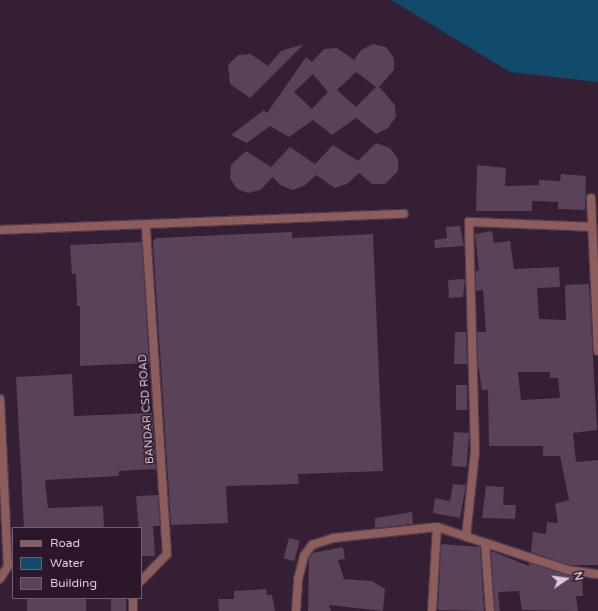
<!DOCTYPE html>
<style>
body{margin:0}
#map{position:relative;width:598px;height:611px;overflow:hidden;background:#351f34;font-family:"Varela Round",sans-serif}
div>[style]{position:absolute}
[style*='--x']{left:calc(var(--x)*1px);top:calc(var(--y)*1px);width:calc(var(--w)*1px);rotate:calc(var(--a)*1deg)}
.water>*{inset:0;background:#104b6b}
.building>*{inset:0;background:#5a4259;transform-origin:0 0}
.roads{filter:drop-shadow(1px 0 #503b4e) drop-shadow(-1px 0 #503b4e) drop-shadow(0 1px #503b4e) drop-shadow(0 -1px #503b4e)}
.minor>*{height:8px;margin:-4px;padding:0 4px;transform-origin:4px;border-radius:4px;background:#8c5d5a}
span{translate:-50% -50%;white-space:nowrap;text-align:center;line-height:1.15;-webkit-text-stroke:3px #2b162a;paint-order:stroke}
.street-label{font-size:11px;color:#dbccd9}
.legend{position:absolute;left:12px;top:527px;width:130px;height:72px;box-sizing:border-box;background:#2b162a;border:1px solid #715f70;margin:0;padding:5px 7px;list-style:none;font-size:12px;color:#dbccd9}
.legend li{display:flex;align-items:center;gap:8px;height:20px}
.legend b{width:20px;border:1px solid #715f70}
.north{position:absolute;left:546px;top:559px;width:40px;height:40px;-webkit-text-stroke:3px #2b162a;paint-order:stroke;rotate:77deg;font-size:11px;font-weight:700;line-height:16px;text-align:center;color:#dbccd9}
.north::after{content:'';display:block;margin:auto;width:14px;height:18px;background:#dbccd9;clip-path:polygon(50% 0,100% 100%,50% 72%,0 100%)}
</style>
<div id="map">
<div class="water">
<i style="clip-path:polygon(391px 0,598px 0,598px 82px,510px 72px)"></i>
</div>
<div class="building">
<i style="clip-path:polygon(304px 44px,250px 98px,230px 84px,228px 65px,238px 55px,251px 54px,268px 66px,281px 51px)"></i>
<i style="clip-path:polygon(evenodd,373px 44px,386px 47px,394px 58px,394px 70px,379px 87px,395px 105px,396px 117px,388px 128px,376px 134px,356px 118px,332px 135px,313px 120px,289px 137px,270px 126px,247px 143px,231px 135px,264px 110px,267px 113px,306px 57px,312px 62px,324px 49px,337px 48px,354px 60px,361px 50px,373px 44px,356px 72px,376px 87px,356px 107px,337px 90px,356px 72px,373px 44px,313px 74px,328px 92px,312px 109px,294px 92px,313px 74px)"></i>
<i style="clip-path:polygon(376px 143px,390px 148px,398px 159px,398px 171px,385px 184px,372px 184px,359px 173px,347px 184px,335px 188px,316px 175px,304px 186px,292px 190px,280px 185px,273px 177px,260px 190px,248px 193px,237px 189px,230px 178px,231px 165px,246px 151px,271px 167px,290px 147px,315px 164px,333px 145px,358px 161px)"></i>
<i style="clip-path:polygon(477px 165px,506px 168px,505px 186px,539px 185px,539px 180px,560px 181px,561px 174px,586px 176px,585px 210px,558px 209px,558px 202px,532px 201px,532px 211px,476px 211px)"></i>
<i style="clip-path:polygon(460px 226px,464px 246px,435px 248px,434px 240px,447px 238px,446px 227px)"></i>
<i style="clip-path:polygon(evenodd,492px 231px,494px 243px,510px 241px,514px 269px,559px 267px,560px 287px,537px 288px,539px 319px,566px 320px,565px 285px,589px 284px,597px 430px,573px 433px,576px 462px,598px 460px,598px 565px,569px 565px,531px 552px,533px 532px,546px 534px,547px 522px,558px 523px,555px 504px,569px 500px,560px 456px,543px 456px,543px 446px,489px 446px,488px 390px,482px 390px,478px 364px,477px 332px,486px 332px,483px 290px,476px 291px,476px 271px,479px 271px,475px 234px,492px 231px,518px 372px,550px 372px,550px 378px,558px 378px,560px 398px,521px 400px,518px 372px)"></i>
<i style="clip-path:polygon(292px 232px,292px 238px,373px 234px,383px 471px,298px 474px,299px 484px,226px 486px,228px 523px,171px 525px,153px 241px,156px 238px)"></i>
<i style="clip-path:polygon(142px 242px,149px 363px,80px 366px,80px 306px,77px 306px,76px 274px,72px 274px,70px 245px)"></i>
<i style="clip-path:polygon(465px 279px,463px 297px,449px 298px,448px 280px)"></i>
<i style="clip-path:polygon(455px 332px,466px 332px,467px 364px,454px 364px)"></i>
<i style="clip-path:polygon(72px 374px,74px 416px,152px 413px,156px 469px,119px 471px,119px 476px,45px 480px,48px 508px,103px 506px,104px 528px,24px 528px,16px 377px)"></i>
<i style="left:456px;top:385px;width:11px;height:25px"></i>
<i style="left:454px;top:432px;width:15px;height:34px;rotate:4deg"></i>
<i style="clip-path:polygon(453px 484px,466px 485px,460px 518px,433px 513px,435px 498px,450px 501px)"></i>
<i style="clip-path:polygon(486px 486px,504px 487px,503px 505px,516px 505px,515px 519px,482px 518px)"></i>
<i style="clip-path:polygon(158px 495px,160px 526px,153px 526px,155px 556px,141px 556px,136px 496px)"></i>
<i style="clip-path:polygon(412px 512px,413px 524px,375px 528px,375px 518px)"></i>
<i style="left:289px;top:538px;width:11px;height:21px;rotate:15deg"></i>
<i style="clip-path:polygon(441px 544px,480px 547px,484px 611px,438px 610px)"></i>
<i style="clip-path:polygon(343px 547px,345px 559px,338px 560px,344px 579px,372px 581px,385px 589px,383px 611px,329px 605px,331px 611px,308px 611px,309px 558px,313px 553px)"></i>
<i style="clip-path:polygon(491px 551px,529px 566px,529px 563px,582px 577px,583px 596px,576px 596px,578px 611px,522px 610px,519px 591px,498px 592px,500px 611px,495px 611px)"></i>
<i style="clip-path:polygon(266px 589px,267px 595px,272px 595px,275px 611px,219px 611px,218px 599px,234px 599px,234px 591px)"></i>
<i style="left:27px;top:598px;width:59px;height:13px"></i>
<i style="left:111px;top:598px;width:15px;height:13px"></i>
</div>
<div class="roads">
<div class="minor">
<i style="--x:591;--y:198;--w:153;--a:87.4"></i>
<i style="--x:0;--y:230;--w:404;--a:-2.3"></i>
<i style="--x:0;--y:399;--w:167;--a:87.3"></i>
<i style="--x:8;--y:566;--w:15;--a:122"></i>
<i style="--x:466;--y:537;--w:85;--a:-84"></i>
<i style="--x:475;--y:452;--w:230;--a:-91.5"></i>
<i style="--x:469;--y:222;--w:123;--a:2.3"></i>
<i style="--x:485;--y:543;--w:68;--a:85.8"></i>
<i style="--x:141;--y:581;--w:37;--a:-46"></i>
<i style="--x:167;--y:554;--w:330;--a:-93.7"></i>
<i style="--x:133;--y:598;--w:13;--a:90"></i>
<i style="--x:296;--y:611;--w:32;--a:-86"></i>
<i style="--x:298;--y:579;--w:24;--a:-75"></i>
<i style="--x:304;--y:556;--w:14;--a:-54"></i>
<i style="--x:312;--y:545;--w:22;--a:-18"></i>
<i style="--x:333;--y:538;--w:105;--a:-6"></i>
<i style="--x:437;--y:527;--w:138;--a:18.2"></i>
<i style="--x:568;--y:570;--w:30;--a:8"></i>
<i style="--x:432;--y:611;--w:84;--a:-86.6"></i>
</div>
</div>
<div class="street-label">
<span style="left:147px;top:409px;rotate:-94deg">BANDAR CSD ROAD</span>
</div>
<ul class="legend">
<li><b style="height:5px;background:#8c5d5a"></b>Road</li>
<li><b style="height:11px;background:#104b6b"></b>Water</li>
<li><b style="height:11px;background:#5a4259"></b>Building</li>
</ul>
<div class="north">N</div>
</div>
